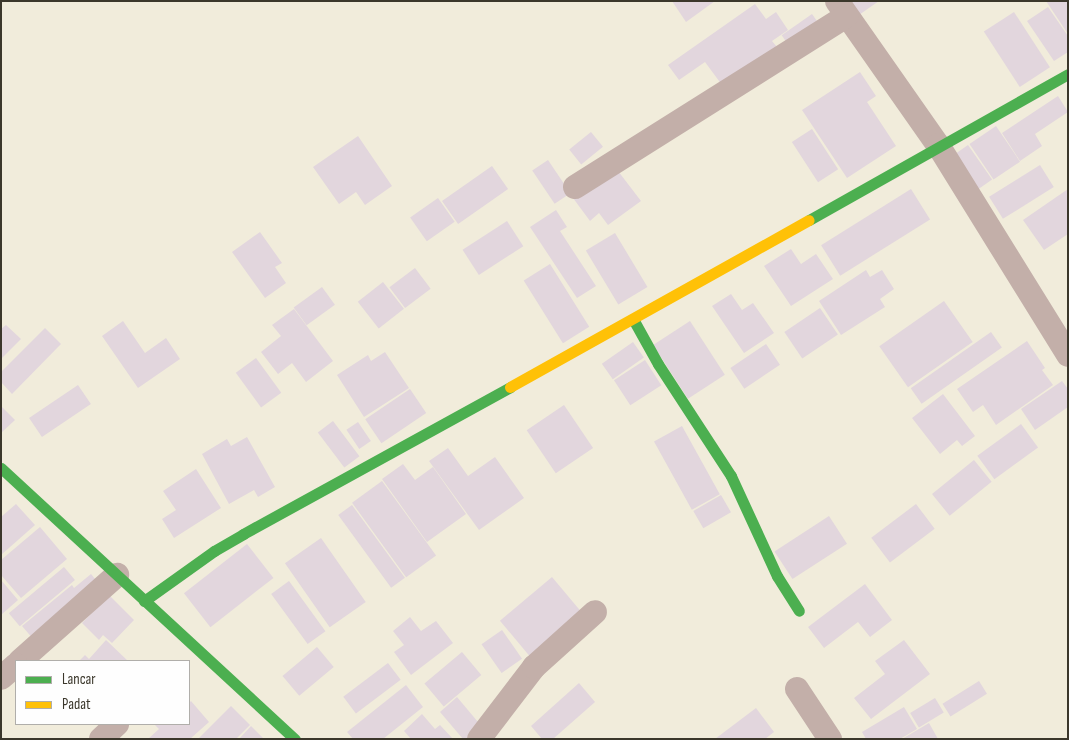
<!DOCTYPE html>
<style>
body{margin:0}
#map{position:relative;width:1069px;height:740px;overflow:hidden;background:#f1ecdb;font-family:"Sofia Sans Condensed",sans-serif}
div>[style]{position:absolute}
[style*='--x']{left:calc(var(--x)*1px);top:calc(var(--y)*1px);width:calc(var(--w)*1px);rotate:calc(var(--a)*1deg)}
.building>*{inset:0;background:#e2d6dd;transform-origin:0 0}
.street>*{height:24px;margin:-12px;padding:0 12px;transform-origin:12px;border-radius:12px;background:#c3afa9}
.fast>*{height:11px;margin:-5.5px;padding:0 5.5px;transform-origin:5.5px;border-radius:5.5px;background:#4caf50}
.slow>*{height:11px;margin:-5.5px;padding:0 5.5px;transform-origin:5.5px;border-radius:5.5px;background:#ffc107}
span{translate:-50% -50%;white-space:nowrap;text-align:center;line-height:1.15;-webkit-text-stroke:5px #fefefe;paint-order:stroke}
.frame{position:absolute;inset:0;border:2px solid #3b372b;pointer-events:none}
.legend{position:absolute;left:15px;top:660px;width:175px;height:65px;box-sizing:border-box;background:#fefefe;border:1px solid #b0aeaa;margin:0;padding:6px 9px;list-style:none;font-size:15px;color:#3b372b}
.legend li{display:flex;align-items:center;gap:10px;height:25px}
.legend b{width:25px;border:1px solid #b0aeaa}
</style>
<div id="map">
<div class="building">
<i style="clip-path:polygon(672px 1px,715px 1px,686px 22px)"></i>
<i style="clip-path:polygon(845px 1px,879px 1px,856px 17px)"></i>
<i style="clip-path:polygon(1046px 1px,1068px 1px,1068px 34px)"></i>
<i style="clip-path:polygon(755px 4px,766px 19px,776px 12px,788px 30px,772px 41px,777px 47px,722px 85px,705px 62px,679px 80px,668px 65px)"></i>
<i style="clip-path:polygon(1048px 7px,1068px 36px,1068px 52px,1054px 61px,1027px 21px)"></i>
<i style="left:1014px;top:12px;width:66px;height:36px;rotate:57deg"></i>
<i style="left:812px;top:14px;width:16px;height:37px;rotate:55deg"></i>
<i style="clip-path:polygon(860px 72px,876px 96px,867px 102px,896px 146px,847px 178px,802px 110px)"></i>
<i style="clip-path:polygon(1058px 96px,1068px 112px,1035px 134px,1042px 146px,1020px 161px,1002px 133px)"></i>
<i style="left:996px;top:126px;width:43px;height:32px;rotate:56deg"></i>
<i style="left:812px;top:129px;width:48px;height:24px;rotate:57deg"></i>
<i style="left:591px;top:132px;width:19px;height:28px;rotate:51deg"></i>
<i style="clip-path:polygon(358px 136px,392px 186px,365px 205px,356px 192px,339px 204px,313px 167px)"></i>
<i style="left:968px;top:145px;width:42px;height:17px;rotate:55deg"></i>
<i style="left:548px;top:160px;width:40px;height:19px;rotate:56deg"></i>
<i style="left:1040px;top:165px;width:26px;height:60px;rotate:58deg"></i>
<i style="left:492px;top:166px;width:28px;height:61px;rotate:55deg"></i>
<i style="clip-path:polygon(615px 167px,641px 201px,608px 225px,599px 213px,590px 221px,573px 198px)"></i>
<i style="left:911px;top:189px;width:36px;height:106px;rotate:58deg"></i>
<i style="clip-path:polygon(1068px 189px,1068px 234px,1044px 250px,1023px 220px)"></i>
<i style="left:438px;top:198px;width:29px;height:34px;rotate:55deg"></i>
<i style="clip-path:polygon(556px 210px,567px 227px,560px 231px,596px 286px,577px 298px,530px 227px)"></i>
<i style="left:507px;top:221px;width:30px;height:53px;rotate:57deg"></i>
<i style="clip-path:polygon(260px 232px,282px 263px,275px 267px,286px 283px,265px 298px,232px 252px)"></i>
<i style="left:615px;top:233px;width:63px;height:34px;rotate:59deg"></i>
<i style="clip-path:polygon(791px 249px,801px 264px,816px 254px,833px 279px,791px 306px,764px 266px)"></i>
<i style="left:550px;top:264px;width:74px;height:31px;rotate:58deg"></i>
<i style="left:415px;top:268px;width:26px;height:32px;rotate:53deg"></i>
<i style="clip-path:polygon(866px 270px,870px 277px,882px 270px,894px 289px,880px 299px,885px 307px,841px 335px,819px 301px)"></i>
<i style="left:383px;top:282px;width:34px;height:32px;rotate:52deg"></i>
<i style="left:322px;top:287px;width:22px;height:35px;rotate:54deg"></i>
<i style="clip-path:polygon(731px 294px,742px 310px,753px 303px,774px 333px,744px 353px,712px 306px)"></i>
<i style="left:944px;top:301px;width:50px;height:79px;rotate:55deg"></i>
<i style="left:820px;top:308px;width:32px;height:43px;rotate:56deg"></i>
<i style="clip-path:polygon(294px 309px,333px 361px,306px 382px,292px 363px,278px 374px,261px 352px,281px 336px,272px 325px)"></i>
<i style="clip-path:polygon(123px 321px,145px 353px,166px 338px,180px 359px,138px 388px,102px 336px)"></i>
<i style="left:690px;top:321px;width:64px;height:44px;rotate:57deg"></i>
<i style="clip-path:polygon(6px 325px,21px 339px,1px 359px,1px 329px)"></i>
<i style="clip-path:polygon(45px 328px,61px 344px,12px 394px,1px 382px,1px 372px)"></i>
<i style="left:991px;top:332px;width:19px;height:98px;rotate:55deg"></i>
<i style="clip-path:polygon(1027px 341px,1045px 368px,1042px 370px,1053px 385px,996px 425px,983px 405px,973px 412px,957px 389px)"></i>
<i style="left:633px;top:342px;width:19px;height:38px;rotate:55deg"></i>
<i style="left:766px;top:344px;width:25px;height:43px;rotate:56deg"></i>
<i style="clip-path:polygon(385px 352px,409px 388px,364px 417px,337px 375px,368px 355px,371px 361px)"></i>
<i style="left:256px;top:358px;width:43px;height:25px;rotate:54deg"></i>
<i style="left:645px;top:360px;width:30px;height:37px;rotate:57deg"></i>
<i style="clip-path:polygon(1062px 381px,1068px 389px,1068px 407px,1035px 430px,1021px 409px)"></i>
<i style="left:78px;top:385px;width:23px;height:59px;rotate:56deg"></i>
<i style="left:410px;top:389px;width:29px;height:54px;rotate:56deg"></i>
<i style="clip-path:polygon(943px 394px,975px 436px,962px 446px,957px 440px,940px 454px,912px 418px)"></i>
<i style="left:564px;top:405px;width:52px;height:45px;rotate:56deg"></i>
<i style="clip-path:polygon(1px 406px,15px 420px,1px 433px)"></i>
<i style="left:333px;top:421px;width:44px;height:19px;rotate:53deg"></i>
<i style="left:358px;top:422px;width:23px;height:14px;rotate:56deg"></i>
<i style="left:1021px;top:424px;width:29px;height:54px;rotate:54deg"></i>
<i style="left:682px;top:426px;width:78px;height:32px;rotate:61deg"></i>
<i style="clip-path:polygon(247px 437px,275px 487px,258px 497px,254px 490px,229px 504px,202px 454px,227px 439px,231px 446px)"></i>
<i style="clip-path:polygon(448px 448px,468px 476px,495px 457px,524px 498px,479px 530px,429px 461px)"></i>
<i style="left:974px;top:460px;width:28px;height:54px;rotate:51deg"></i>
<i style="clip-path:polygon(403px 464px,415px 480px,433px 467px,466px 514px,427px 542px,382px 479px)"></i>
<i style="clip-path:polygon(196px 469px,221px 508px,174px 538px,162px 519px,176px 510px,163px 491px)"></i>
<i style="left:382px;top:481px;width:92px;height:37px;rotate:54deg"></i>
<i style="left:721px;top:495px;width:20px;height:32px;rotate:60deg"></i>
<i style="clip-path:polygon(16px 504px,35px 525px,1px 555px,1px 517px)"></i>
<i style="left:916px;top:504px;width:31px;height:56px;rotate:53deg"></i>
<i style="left:352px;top:505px;width:90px;height:17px;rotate:54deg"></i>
<i style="left:829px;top:516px;width:33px;height:65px;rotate:57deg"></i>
<i style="clip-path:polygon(40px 527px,67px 559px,21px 598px,1px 575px,1px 560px)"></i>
<i style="left:321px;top:538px;width:78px;height:44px;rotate:55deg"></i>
<i style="left:247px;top:544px;width:43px;height:80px;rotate:52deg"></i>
<i style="left:64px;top:567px;width:17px;height:72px;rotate:50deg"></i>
<i style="clip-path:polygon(91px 574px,100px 585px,34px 640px,22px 626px,72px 585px,74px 588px)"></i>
<i style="left:552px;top:577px;width:47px;height:68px;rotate:50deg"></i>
<i style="clip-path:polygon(1px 580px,18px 600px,1px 615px)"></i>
<i style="left:289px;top:581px;width:62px;height:22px;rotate:54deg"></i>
<i style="clip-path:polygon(865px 584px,892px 620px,870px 637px,858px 622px,824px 648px,808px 627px)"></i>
<i style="clip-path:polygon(109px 595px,134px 620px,112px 643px,103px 635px,99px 640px,82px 623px)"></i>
<i style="clip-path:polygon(410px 617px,421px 631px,436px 621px,453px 643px,411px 675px,394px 652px,404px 645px,393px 631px)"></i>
<i style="left:502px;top:630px;width:35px;height:25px;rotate:55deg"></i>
<i style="clip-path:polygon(106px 640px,128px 661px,79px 661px,85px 655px,89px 659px)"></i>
<i style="clip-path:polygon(904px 640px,930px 674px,871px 719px,854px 698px,885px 674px,875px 661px)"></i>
<i style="left:317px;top:647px;width:26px;height:45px;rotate:50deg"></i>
<i style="left:462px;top:652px;width:30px;height:49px;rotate:50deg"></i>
<i style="left:388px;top:663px;width:21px;height:56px;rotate:53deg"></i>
<i style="left:979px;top:681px;width:15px;height:43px;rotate:58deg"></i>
<i style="clip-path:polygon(579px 683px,595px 702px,553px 739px,542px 739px,531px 726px)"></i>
<i style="clip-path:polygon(406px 685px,423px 707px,383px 739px,353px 739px,347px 732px)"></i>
<i style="clip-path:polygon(457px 697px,483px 728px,470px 739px,463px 739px,440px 712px)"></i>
<i style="left:935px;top:698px;width:17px;height:29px;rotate:59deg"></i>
<i style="clip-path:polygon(191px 701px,209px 722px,190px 739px,148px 739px,159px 729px,154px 724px,189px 724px,189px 703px)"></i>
<i style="clip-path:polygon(231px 706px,250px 725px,236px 739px,198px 739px)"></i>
<i style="clip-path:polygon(904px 707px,917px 729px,900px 739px,866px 739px,862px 732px)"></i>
<i style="clip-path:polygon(756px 708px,774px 732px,765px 739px,715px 739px)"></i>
<i style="clip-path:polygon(422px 714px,435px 729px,440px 725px,453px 739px,411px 739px,404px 731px)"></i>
<i style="clip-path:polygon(929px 723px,938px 739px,902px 739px)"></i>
<i style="clip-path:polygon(251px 726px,264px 739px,239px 739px)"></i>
</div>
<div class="street">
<i style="--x:837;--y:1;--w:176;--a:55"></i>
<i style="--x:938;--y:145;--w:247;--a:58.2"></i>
<i style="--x:575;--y:187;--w:321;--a:-32.2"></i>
<i style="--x:20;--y:661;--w:130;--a:-41.6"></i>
<i style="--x:1;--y:678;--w:20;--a:-41"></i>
<i style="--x:797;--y:689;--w:60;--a:56.6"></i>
<i style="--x:101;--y:739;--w:22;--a:-43"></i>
<i style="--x:479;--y:739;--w:91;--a:-52.6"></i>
<i style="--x:534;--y:667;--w:82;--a:-42"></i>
</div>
<div class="fast">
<i style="--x:809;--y:220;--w:297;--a:-29.4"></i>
<i style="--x:633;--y:319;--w:51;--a:60.9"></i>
<i style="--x:658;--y:364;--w:134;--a:56.9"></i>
<i style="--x:731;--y:476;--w:110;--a:65.3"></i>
<i style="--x:777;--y:576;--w:41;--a:57.8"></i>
<i style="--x:1;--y:468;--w:400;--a:42.7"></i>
<i style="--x:144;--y:601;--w:86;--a:-35.5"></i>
<i style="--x:214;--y:551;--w:34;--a:-30"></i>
<i style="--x:243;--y:534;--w:305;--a:-28.8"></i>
</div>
<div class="slow">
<i style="--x:510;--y:387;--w:342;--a:-29.2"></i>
</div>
<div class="frame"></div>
<ul class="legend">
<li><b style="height:6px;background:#4caf50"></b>Lancar</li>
<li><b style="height:6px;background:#ffc107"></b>Padat</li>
</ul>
</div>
